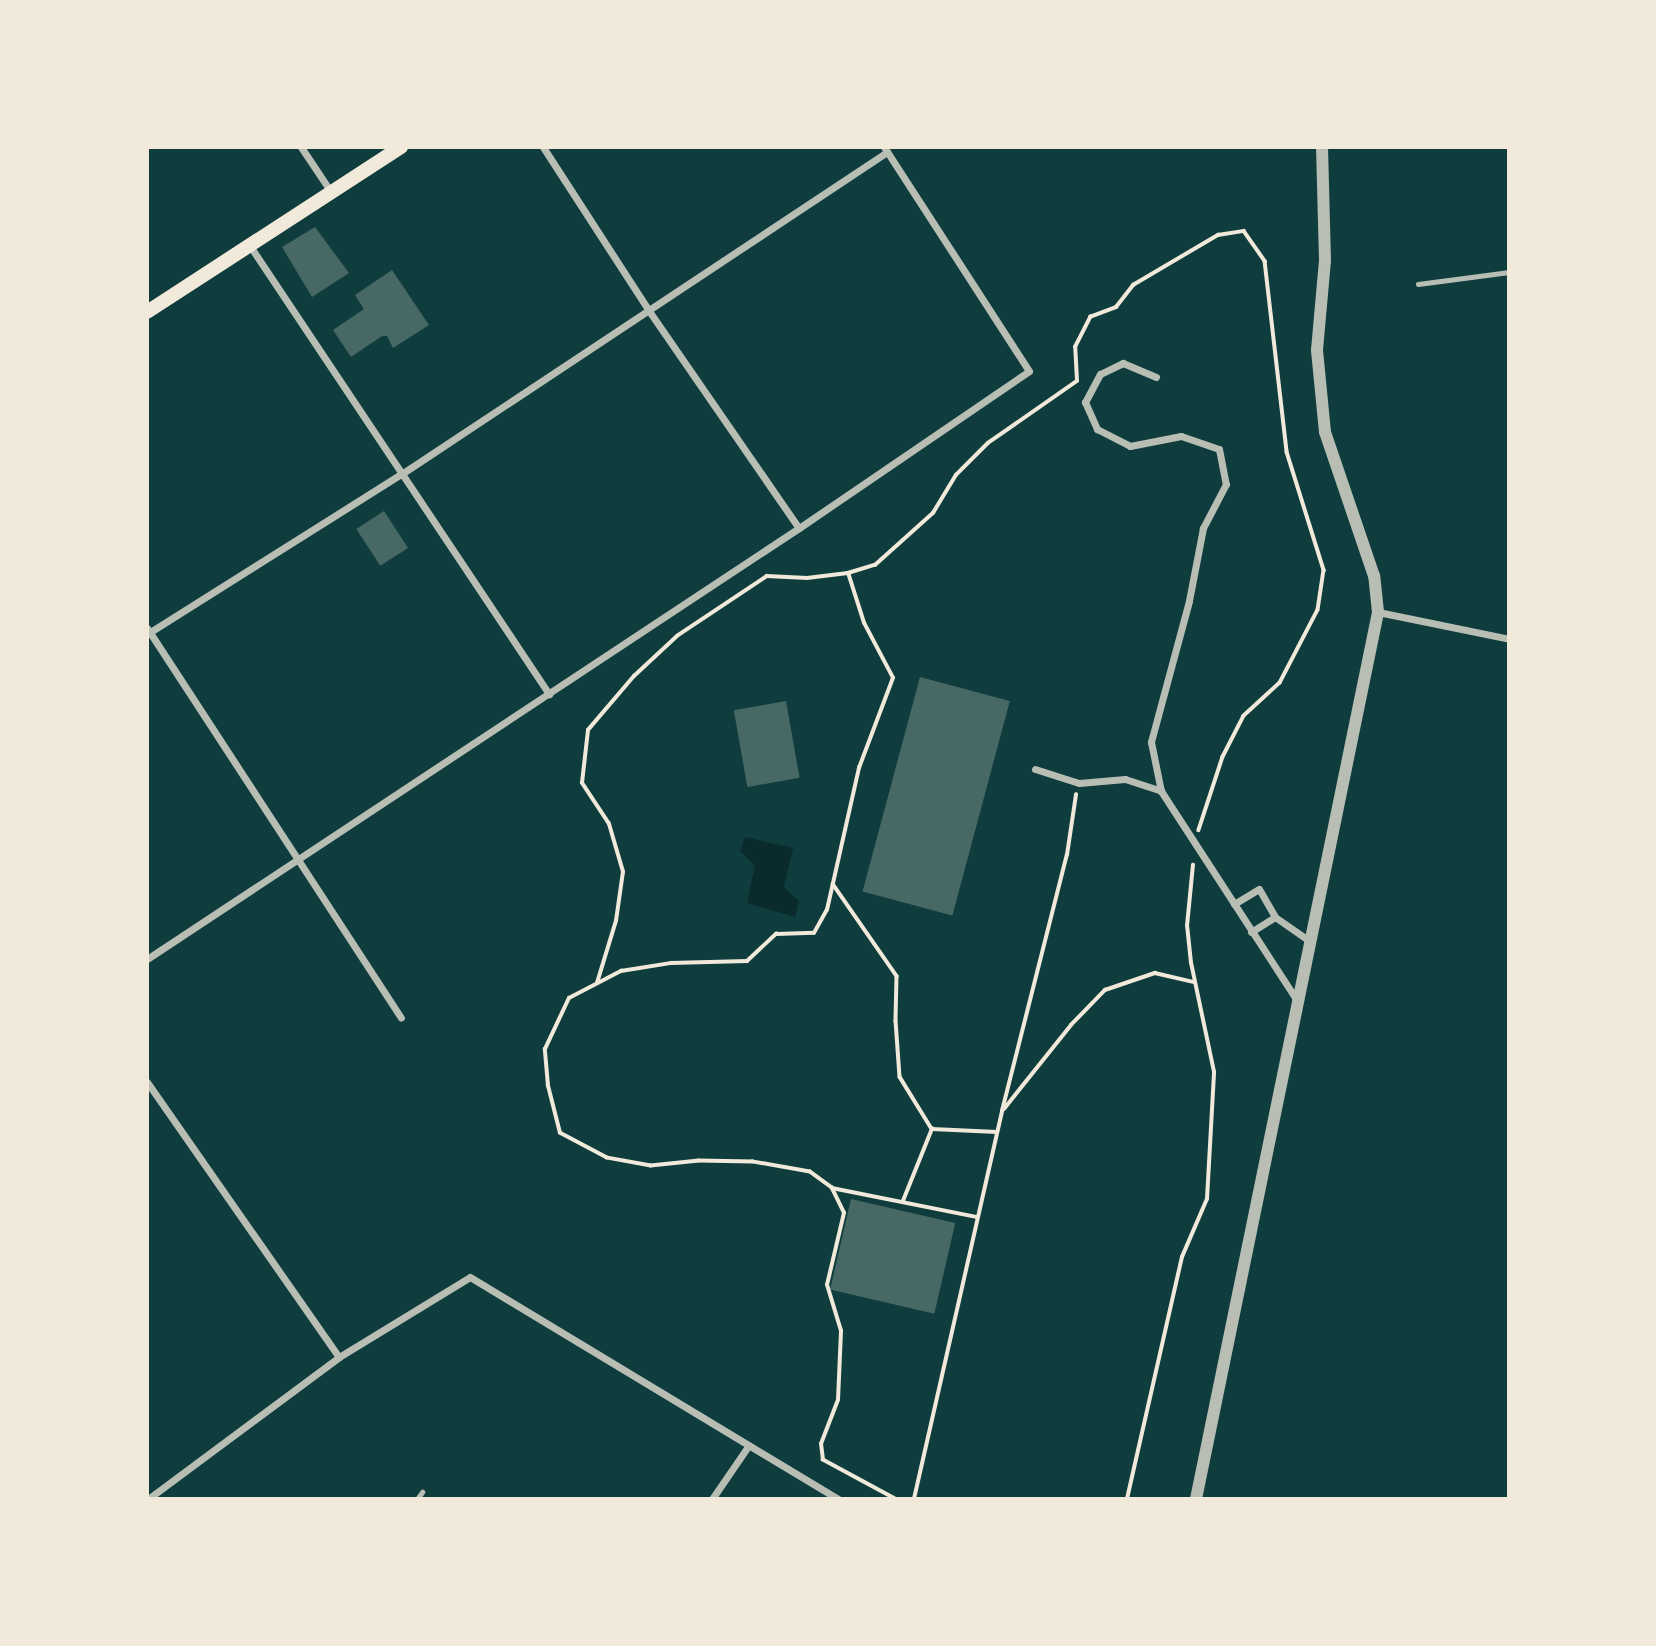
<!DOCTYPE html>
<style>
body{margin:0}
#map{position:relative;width:1656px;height:1646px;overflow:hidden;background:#0f3d3e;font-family:"Open Sans",sans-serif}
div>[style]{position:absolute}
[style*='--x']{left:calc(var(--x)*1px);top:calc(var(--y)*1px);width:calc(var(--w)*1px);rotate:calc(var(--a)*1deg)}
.water>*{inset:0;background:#0a2a2b}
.building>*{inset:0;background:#486865;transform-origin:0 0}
.path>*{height:3.5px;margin:-1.75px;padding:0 1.75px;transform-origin:1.75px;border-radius:1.75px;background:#f1e9da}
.service>*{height:5px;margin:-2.5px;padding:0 2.5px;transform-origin:2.5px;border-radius:2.5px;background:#b8beb3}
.minor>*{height:7px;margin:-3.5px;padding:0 3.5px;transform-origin:3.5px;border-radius:3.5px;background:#b8beb3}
.tertiary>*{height:12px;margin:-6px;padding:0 6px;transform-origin:6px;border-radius:6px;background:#b8beb3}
.secondary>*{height:14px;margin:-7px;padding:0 7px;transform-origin:7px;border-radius:7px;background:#f1e9da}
span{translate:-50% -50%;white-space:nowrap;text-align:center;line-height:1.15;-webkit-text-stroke:5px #f1e9da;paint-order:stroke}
.frame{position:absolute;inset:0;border:149px solid #f1e9da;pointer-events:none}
</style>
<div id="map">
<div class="water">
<i style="clip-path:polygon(745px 837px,793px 848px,784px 887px,799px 901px,795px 917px,747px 903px,755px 865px,740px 851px)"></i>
</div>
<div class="building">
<i style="clip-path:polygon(315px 227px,349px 273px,312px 297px,282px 247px)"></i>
<i style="clip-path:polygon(392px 270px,429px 325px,393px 348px,387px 336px,382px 336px,351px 357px,333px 330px,364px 309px,355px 295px)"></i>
<i style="left:384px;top:511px;width:44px;height:33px;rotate:57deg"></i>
<i style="left:920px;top:677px;width:93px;height:222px;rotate:15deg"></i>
<i style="left:786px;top:701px;width:78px;height:53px;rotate:80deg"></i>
<i style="left:851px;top:1199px;width:107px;height:93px;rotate:13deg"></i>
</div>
<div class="path">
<i style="--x:833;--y:884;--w:112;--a:55.2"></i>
<i style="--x:897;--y:976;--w:45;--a:91.3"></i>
<i style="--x:896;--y:1021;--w:56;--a:85.9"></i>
<i style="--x:900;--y:1077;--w:61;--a:58.4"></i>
<i style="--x:597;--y:983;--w:65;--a:-73"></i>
<i style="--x:616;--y:921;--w:49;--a:-81.9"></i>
<i style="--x:623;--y:872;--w:50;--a:-106.3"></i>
<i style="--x:609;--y:824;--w:49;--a:-123.4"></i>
<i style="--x:582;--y:783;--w:53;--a:-83.5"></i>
<i style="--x:588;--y:730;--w:71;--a:-49.6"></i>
<i style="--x:634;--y:676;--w:59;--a:-42.9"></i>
<i style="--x:677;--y:636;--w:108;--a:-33.7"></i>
<i style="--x:767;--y:576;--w:40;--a:2.9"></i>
<i style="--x:807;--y:578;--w:41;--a:-7"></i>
<i style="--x:1004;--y:1109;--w:107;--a:-51.4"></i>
<i style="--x:1071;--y:1025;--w:49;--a:-45.8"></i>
<i style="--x:1105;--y:990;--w:53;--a:-18.8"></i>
<i style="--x:1155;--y:973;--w:40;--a:13"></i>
<i style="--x:932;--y:1129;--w:65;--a:2.6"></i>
<i style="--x:832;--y:1188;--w:148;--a:11.3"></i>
<i style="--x:903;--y:1201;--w:78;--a:-68.1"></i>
<i style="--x:895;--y:1499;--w:82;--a:-151.6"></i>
<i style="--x:823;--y:1460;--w:16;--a:-97"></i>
<i style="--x:821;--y:1444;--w:47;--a:-68.9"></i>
<i style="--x:838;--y:1400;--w:69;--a:-87.5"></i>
<i style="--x:841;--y:1331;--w:48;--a:-106.9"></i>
<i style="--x:827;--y:1285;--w:74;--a:-76.7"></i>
<i style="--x:844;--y:1213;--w:28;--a:-116"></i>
<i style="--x:832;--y:1188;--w:27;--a:-144"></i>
<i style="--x:810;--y:1172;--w:58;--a:-170"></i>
<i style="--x:753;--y:1162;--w:54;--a:-178.9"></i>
<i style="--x:699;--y:1161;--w:48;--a:174.1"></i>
<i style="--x:651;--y:1166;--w:45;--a:-169.7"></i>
<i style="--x:607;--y:1158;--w:53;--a:-152"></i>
<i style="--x:560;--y:1133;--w:49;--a:-104.3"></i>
<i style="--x:548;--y:1086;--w:37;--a:-95"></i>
<i style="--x:545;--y:1049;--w:56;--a:-64.8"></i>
<i style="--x:569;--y:998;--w:59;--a:-27.4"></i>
<i style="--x:621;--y:971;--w:51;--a:-9.1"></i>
<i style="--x:671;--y:963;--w:76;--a:-1.5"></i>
<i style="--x:747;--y:961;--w:40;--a:-43"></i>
<i style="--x:776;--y:934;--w:38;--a:-2"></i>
<i style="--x:814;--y:933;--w:26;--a:-61"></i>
<i style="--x:827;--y:910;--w:146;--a:-77.3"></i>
<i style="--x:859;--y:768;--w:96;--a:-69.3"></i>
<i style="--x:893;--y:678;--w:62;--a:-117.8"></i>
<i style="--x:864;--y:623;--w:52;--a:-107.7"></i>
<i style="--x:848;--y:573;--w:28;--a:-17"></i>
<i style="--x:875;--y:565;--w:78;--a:-41.9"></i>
<i style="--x:933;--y:513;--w:44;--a:-58.8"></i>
<i style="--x:956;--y:475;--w:45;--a:-45"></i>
<i style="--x:988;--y:443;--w:108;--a:-34.9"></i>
<i style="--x:1077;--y:381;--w:34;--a:-93"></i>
<i style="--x:1075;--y:347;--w:34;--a:-63"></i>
<i style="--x:1090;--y:317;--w:28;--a:-21"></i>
<i style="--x:1116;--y:307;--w:28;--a:-52"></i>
<i style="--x:1133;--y:285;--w:99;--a:-30.5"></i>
<i style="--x:1218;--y:235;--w:26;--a:-9"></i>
<i style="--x:1244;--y:231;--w:37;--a:55"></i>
<i style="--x:1265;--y:261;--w:192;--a:83.4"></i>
<i style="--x:1287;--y:452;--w:124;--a:72.6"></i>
<i style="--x:1324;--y:570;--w:40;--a:98.5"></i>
<i style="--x:1318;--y:610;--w:82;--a:117.5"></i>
<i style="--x:1280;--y:683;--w:49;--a:137.5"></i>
<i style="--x:1244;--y:716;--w:46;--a:117.1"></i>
<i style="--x:1223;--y:757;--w:77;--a:108.2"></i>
<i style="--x:914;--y:1499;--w:398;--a:-77.2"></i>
<i style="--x:1002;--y:1111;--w:264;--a:-75.8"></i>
<i style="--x:1067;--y:855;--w:61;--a:-81.5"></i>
<i style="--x:1127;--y:1499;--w:248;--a:-77.2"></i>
<i style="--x:1182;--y:1257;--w:63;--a:-66.7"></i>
<i style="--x:1207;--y:1199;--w:127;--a:-86.8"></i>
<i style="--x:1214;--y:1072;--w:111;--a:-101.9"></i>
<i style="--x:1191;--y:963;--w:37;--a:-96"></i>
<i style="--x:1187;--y:926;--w:61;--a:-84.4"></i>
</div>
<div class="service">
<i style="--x:1418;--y:284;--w:92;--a:-7.5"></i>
<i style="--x:417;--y:1499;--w:9;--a:-54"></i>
</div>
<div class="minor">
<i style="--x:301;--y:147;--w:54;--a:56.3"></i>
<i style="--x:543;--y:147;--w:192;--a:57.1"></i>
<i style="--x:647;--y:308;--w:267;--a:55.4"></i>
<i style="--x:250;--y:246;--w:539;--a:56.28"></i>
<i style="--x:1156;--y:377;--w:36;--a:-157"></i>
<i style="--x:1123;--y:363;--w:25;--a:154"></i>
<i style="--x:1100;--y:374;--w:32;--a:118"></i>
<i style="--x:1085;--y:402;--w:30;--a:66"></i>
<i style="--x:1097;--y:429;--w:37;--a:27"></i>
<i style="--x:1130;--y:446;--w:52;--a:-11.1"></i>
<i style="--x:1181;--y:436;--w:40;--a:18.9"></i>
<i style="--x:1219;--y:449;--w:36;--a:79"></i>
<i style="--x:1226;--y:484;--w:50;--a:117.6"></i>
<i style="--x:1203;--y:528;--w:74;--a:100.9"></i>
<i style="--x:1189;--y:601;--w:146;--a:105.1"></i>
<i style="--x:1151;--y:742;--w:50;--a:78.5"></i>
<i style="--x:1378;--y:612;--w:134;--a:11.6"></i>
<i style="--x:147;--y:628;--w:465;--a:56.9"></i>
<i style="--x:147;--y:634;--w:302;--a:-32.2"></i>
<i style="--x:403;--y:473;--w:581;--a:-33.55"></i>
<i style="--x:1035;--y:769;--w:46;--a:17.7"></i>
<i style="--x:1079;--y:783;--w:46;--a:-5"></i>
<i style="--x:1125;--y:779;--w:38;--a:18"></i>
<i style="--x:1161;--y:791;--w:252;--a:57"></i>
<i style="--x:1234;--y:904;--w:29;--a:-31"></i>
<i style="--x:1259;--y:889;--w:32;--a:60"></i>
<i style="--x:1275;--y:917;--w:44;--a:34.8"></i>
<i style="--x:1251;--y:932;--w:28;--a:-32"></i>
<i style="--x:147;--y:959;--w:782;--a:-33.47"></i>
<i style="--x:799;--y:528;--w:278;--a:-34.3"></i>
<i style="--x:1029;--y:371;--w:267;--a:-122.9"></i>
<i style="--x:147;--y:1082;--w:335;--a:55.1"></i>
<i style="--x:148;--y:1499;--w:238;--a:-36.6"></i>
<i style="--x:339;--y:1357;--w:153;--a:-31.4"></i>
<i style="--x:470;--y:1277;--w:430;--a:31.1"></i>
<i style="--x:712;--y:1499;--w:65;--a:-55.6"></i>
</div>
<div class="tertiary">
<i style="--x:1196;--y:1499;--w:905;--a:-78.4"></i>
<i style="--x:1378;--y:612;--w:36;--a:-96"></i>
<i style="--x:1374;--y:576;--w:152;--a:-108.8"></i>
<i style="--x:1325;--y:432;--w:82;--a:-95.6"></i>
<i style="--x:1317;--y:350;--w:89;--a:-84.9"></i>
<i style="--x:1325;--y:261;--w:114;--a:-91.5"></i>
</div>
<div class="secondary">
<i style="--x:147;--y:312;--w:303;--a:-33"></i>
</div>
<div class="frame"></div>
</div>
